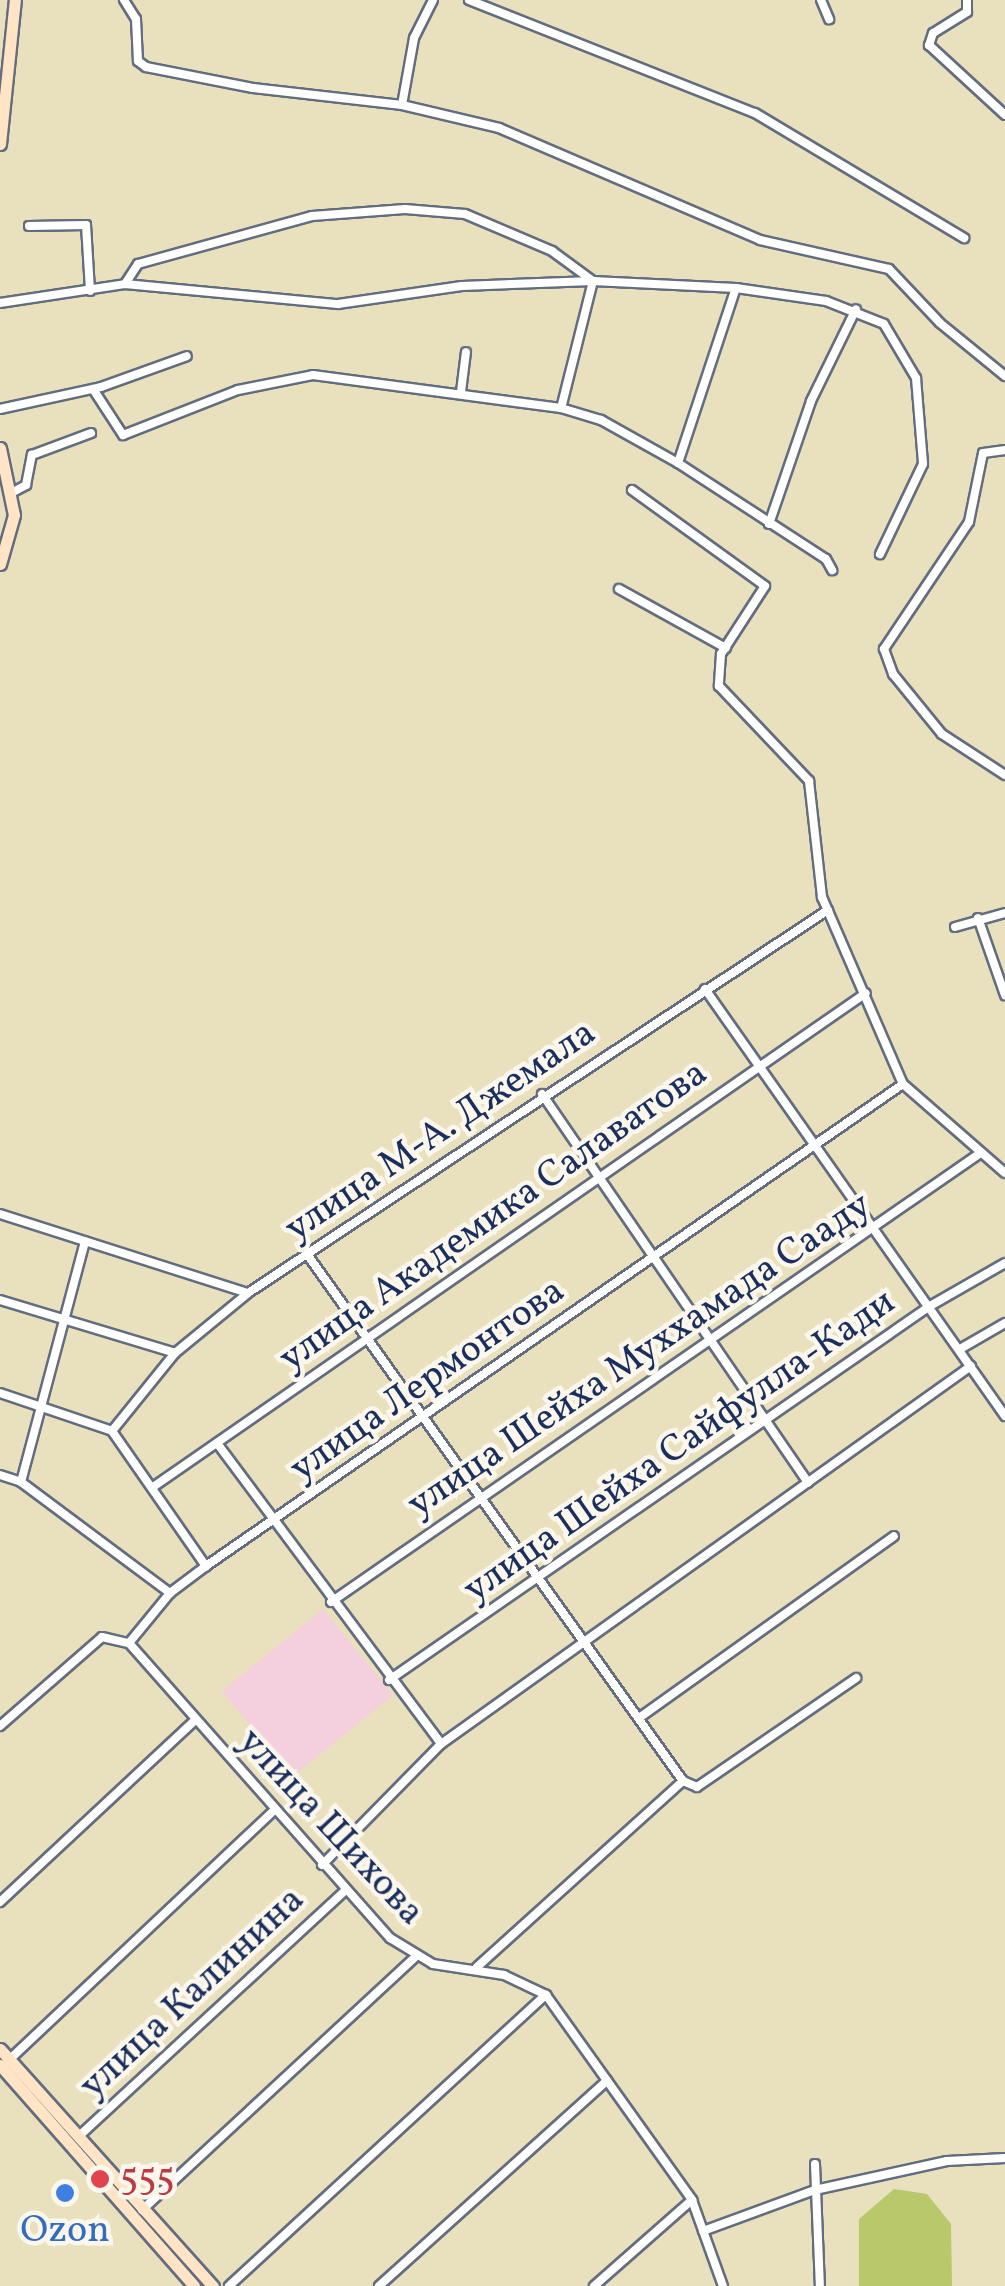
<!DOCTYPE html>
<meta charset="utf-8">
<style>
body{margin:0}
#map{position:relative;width:1005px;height:2286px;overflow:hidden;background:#e9e0bd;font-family:Vollkorn,serif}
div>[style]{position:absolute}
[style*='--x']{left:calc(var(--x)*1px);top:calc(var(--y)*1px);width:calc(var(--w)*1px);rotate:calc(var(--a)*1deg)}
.built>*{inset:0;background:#f4cfdd;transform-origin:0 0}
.green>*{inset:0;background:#b8c86b}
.roads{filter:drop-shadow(2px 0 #636d7f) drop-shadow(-2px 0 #636d7f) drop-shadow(0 2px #636d7f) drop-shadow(0 -2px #636d7f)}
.street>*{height:8px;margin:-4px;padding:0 4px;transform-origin:4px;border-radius:4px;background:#fff}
.secondary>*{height:11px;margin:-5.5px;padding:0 5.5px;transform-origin:5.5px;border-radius:5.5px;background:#ffe4c6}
.dots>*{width:28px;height:28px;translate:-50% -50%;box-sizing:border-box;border:5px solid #fbf7ec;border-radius:50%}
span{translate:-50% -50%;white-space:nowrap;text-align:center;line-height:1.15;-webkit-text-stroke:9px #fbf7ec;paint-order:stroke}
.street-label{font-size:38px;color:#1b2f5e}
.health-label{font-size:38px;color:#be3a42}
.left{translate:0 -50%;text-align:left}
.shop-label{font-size:38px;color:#366cbe}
</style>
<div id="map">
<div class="built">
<i style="left:323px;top:1609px;width:111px;height:130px;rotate:51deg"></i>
</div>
<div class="green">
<i style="clip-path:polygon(894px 2189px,927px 2194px,951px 2224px,952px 2286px,859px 2286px,859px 2219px)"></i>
</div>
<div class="roads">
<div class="street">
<i style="--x:124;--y:0;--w:22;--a:58"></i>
<i style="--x:136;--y:19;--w:42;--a:87.3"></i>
<i style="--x:138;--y:61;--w:10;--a:37"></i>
<i style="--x:146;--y:67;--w:109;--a:11.1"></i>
<i style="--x:253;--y:88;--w:150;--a:6.5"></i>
<i style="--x:402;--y:105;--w:100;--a:13.3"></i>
<i style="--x:499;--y:128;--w:284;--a:23.2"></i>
<i style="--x:760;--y:240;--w:132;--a:12.7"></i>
<i style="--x:889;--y:269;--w:74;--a:46.6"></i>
<i style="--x:940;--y:323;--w:84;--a:39.2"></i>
<i style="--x:469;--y:0;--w:308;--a:21.6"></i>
<i style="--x:755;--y:113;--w:244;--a:30.9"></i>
<i style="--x:821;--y:0;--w:21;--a:67"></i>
<i style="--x:967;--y:0;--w:12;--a:90"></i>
<i style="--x:967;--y:12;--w:40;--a:148"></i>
<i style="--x:933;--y:33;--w:13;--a:108"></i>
<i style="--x:929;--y:45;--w:103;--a:42.6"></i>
<i style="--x:402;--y:105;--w:68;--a:-79.8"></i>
<i style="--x:414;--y:38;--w:42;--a:-63.4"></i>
<i style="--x:29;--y:226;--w:57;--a:-1"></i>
<i style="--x:86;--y:225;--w:66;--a:86.5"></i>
<i style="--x:125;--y:284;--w:214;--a:5.4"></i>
<i style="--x:338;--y:304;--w:125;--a:-8.3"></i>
<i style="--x:462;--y:286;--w:131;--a:-2.2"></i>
<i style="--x:593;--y:281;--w:131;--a:104.1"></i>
<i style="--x:0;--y:303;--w:126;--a:-8.6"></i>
<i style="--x:125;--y:284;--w:24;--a:-57"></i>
<i style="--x:138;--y:264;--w:180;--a:-15.4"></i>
<i style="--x:312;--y:216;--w:93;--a:-4.3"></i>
<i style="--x:405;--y:209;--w:60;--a:4.8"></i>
<i style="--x:465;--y:214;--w:95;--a:23"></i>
<i style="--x:552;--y:251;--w:51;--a:36.2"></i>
<i style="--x:593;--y:281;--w:143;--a:2.8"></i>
<i style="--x:736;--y:288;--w:91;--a:8.2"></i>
<i style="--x:826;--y:301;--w:62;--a:21.6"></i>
<i style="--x:884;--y:324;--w:63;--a:59.3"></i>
<i style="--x:916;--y:378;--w:86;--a:85.3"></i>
<i style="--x:923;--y:464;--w:100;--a:115.5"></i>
<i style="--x:93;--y:389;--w:55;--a:56.9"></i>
<i style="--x:123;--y:435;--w:123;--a:-21.4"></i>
<i style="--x:238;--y:390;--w:76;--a:-11.3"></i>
<i style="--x:313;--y:375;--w:250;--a:7.6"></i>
<i style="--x:561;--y:408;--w:42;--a:16.7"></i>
<i style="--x:601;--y:420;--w:88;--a:29.2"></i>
<i style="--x:678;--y:463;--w:176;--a:33"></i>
<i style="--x:826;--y:559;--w:13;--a:61"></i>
<i style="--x:461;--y:392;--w:40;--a:-82.9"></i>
<i style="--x:0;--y:409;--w:103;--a:-12.3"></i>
<i style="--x:101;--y:387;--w:91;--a:-19.8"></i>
<i style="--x:1005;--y:450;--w:22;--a:172"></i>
<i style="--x:983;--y:453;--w:70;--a:101.5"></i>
<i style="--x:969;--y:522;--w:153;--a:123.8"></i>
<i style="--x:884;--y:649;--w:27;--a:70"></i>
<i style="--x:893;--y:674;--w:77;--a:50.8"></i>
<i style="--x:942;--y:734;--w:75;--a:33.1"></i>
<i style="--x:678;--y:463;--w:184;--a:-71.7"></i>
<i style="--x:632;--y:490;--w:164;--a:35.8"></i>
<i style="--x:765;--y:586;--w:81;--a:122.9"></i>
<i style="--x:721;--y:654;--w:32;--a:94"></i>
<i style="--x:719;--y:686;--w:131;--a:46.5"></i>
<i style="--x:809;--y:781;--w:117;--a:83.6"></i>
<i style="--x:822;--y:897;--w:204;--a:66.6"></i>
<i style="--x:903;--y:1084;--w:135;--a:41.1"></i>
<i style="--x:13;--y:492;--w:15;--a:-28"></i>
<i style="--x:26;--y:485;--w:31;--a:-79"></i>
<i style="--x:32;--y:455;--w:63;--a:-20.4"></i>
<i style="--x:769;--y:524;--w:130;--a:-71.1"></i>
<i style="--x:811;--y:401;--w:102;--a:-63.9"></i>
<i style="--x:619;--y:589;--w:122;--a:28.9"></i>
<i style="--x:978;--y:918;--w:82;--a:70.7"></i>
<i style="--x:955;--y:927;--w:52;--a:-15.6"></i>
<i style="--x:705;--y:989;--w:522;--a:54.91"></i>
<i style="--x:542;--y:1094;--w:471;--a:55.6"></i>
<i style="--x:0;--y:1214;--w:260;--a:17.7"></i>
<i style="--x:309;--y:1257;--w:644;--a:54.48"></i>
<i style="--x:0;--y:1300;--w:183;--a:16.8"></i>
<i style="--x:960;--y:1349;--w:52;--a:-30"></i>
<i style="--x:0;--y:1393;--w:118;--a:18.7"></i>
<i style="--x:112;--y:1431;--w:165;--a:55.2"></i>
<i style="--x:112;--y:1431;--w:100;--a:-51.1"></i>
<i style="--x:175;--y:1353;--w:94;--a:-39.4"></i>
<i style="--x:248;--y:1293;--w:695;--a:-33.44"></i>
<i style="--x:217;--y:1443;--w:375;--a:53.3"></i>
<i style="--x:0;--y:1475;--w:22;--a:18"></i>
<i style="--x:21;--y:1482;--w:186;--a:36.7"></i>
<i style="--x:21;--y:1482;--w:249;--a:-75.1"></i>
<i style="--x:153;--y:1487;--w:867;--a:-34.72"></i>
<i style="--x:331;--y:1602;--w:788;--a:-34.66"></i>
<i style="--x:129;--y:1643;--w:65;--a:-50.6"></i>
<i style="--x:170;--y:1593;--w:45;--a:-36.9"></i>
<i style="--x:206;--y:1566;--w:847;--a:-34.67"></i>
<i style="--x:129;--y:1643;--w:394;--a:48.5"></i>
<i style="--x:390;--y:1938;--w:50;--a:31.2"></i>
<i style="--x:433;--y:1964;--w:72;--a:8.8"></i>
<i style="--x:504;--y:1975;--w:47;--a:25.5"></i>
<i style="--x:546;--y:1995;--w:252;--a:54.5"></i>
<i style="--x:692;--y:2200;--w:91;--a:70.2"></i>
<i style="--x:389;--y:1680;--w:658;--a:-34.66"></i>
<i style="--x:930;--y:1306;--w:86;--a:-29.8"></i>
<i style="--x:639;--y:1718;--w:313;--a:-35.5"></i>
<i style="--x:0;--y:1726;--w:135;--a:-41.1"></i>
<i style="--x:102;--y:1637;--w:28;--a:13"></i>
<i style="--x:322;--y:1865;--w:170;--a:-45.5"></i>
<i style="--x:441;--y:1744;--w:651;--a:-35.5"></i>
<i style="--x:0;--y:1902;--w:264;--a:-43"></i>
<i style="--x:477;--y:1967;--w:278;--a:-42.1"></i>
<i style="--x:683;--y:1781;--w:15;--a:23"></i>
<i style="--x:697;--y:1787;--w:193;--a:-34.4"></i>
<i style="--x:9;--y:2060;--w:363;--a:-43.3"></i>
<i style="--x:78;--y:2137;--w:363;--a:-42.7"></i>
<i style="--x:815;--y:2164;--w:122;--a:87.7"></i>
<i style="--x:142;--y:2210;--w:372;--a:-42.8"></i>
<i style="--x:703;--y:2231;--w:119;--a:-20.1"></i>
<i style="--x:815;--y:2190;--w:135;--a:-12.4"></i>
<i style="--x:947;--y:2161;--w:58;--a:-3"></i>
<i style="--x:229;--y:2286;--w:430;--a:-42.6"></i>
<i style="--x:379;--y:2286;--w:307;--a:-42"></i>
<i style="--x:594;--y:2286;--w:130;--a:-41.3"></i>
</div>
<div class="secondary">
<i style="--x:0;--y:144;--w:145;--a:-84.1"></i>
<i style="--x:0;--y:448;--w:68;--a:78.2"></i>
<i style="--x:14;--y:515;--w:51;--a:105.9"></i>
<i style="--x:0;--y:2049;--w:319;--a:48.1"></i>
<i style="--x:0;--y:2065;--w:294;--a:48.7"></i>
</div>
</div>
<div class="dots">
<i style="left:100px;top:2179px;background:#e0444e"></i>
<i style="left:65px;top:2193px;background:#3f7fe0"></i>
</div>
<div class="street-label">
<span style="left:441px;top:1132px;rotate:-34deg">улица М-А. Джемала</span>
<span style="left:494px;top:1217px;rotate:-35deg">улица Академика Салаватова</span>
<span style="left:640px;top:1356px;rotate:-34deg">улица Шейха Муххамада Сааду</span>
<span style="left:428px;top:1381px;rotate:-35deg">улица Лермонтова</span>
<span style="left:680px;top:1447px;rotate:-35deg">улица Шейха Сайфулла-Кади</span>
<span style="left:330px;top:1828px;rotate:47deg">улица Шихова</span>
<span style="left:193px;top:1994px;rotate:-43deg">улица Калинина</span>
</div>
<div class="health-label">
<span class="left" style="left:120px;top:2179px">555</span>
</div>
<div class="shop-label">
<span style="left:65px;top:2232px">Ozon</span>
</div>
</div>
